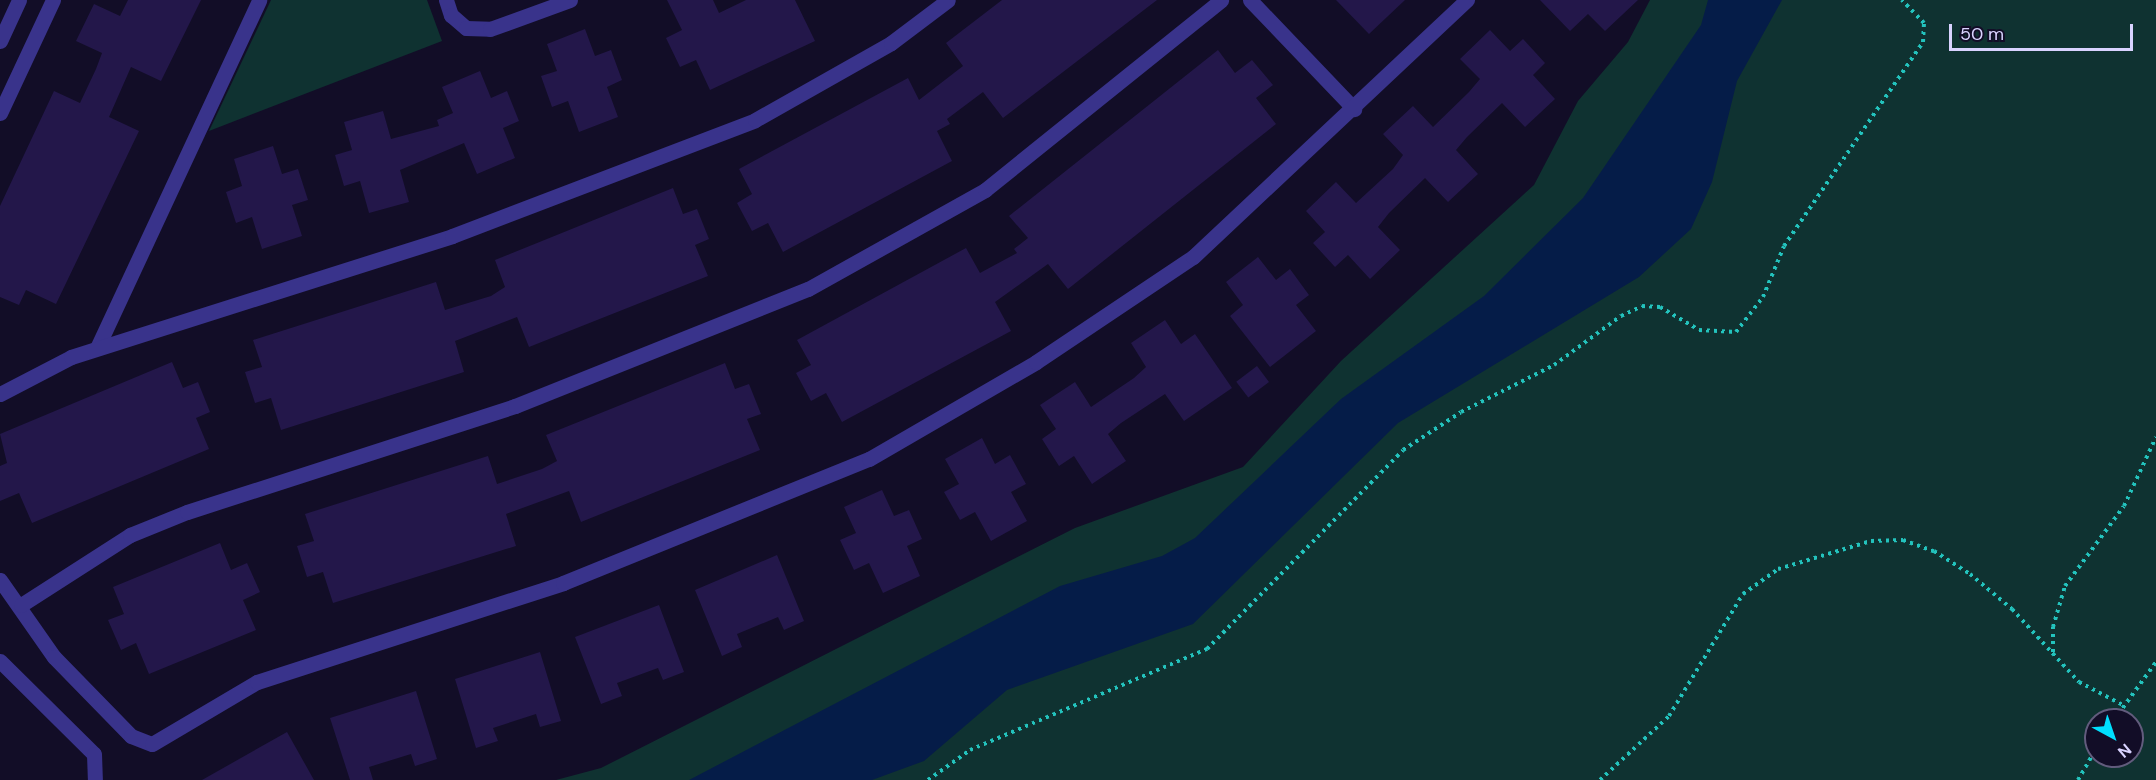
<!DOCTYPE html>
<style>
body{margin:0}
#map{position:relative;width:2156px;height:780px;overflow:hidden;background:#120d27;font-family:"DM Sans",sans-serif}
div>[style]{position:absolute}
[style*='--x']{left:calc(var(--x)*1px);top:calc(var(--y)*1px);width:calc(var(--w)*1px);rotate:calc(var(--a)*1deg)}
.green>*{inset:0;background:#0f3231}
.water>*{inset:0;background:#051c48}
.building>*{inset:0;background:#23174a;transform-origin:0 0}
.path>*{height:4px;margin-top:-2px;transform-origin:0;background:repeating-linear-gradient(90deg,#23c3bd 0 3px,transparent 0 7.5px)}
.street>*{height:15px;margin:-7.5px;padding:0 7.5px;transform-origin:7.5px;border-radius:7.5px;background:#39338b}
span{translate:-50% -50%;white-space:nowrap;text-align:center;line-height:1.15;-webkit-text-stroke:5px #120d27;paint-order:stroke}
.north{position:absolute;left:2084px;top:708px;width:60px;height:60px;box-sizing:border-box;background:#120d27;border:2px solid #625c7d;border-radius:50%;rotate:140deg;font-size:16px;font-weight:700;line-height:24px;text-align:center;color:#d9d3ff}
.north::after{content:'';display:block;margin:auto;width:21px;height:27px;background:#00dffe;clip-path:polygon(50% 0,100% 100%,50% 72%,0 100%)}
.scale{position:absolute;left:1949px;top:24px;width:184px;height:27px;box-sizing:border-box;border:3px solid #d9d3ff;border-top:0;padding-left:8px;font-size:18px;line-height:21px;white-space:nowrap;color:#d9d3ff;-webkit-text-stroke:4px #120d27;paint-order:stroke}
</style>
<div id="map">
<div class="green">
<i style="clip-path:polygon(271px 0,427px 0,442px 41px,209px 131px)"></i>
<i style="clip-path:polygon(evenodd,1650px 0,2156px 0,2156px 780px,556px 780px,601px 768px,1075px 528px,1243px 467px,1341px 361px,1534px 185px,1578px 101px,1628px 42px,1650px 0,2096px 720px,2132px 720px,2132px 756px,2096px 756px,2096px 720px)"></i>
</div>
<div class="water">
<i style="clip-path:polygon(1708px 0,1782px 0,1737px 81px,1712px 182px,1691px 229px,1639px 277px,1398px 423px,1193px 624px,1007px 690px,924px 761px,872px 780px,689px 780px,1060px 586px,1162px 556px,1195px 538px,1341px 399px,1484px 296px,1583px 198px,1701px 25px)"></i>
</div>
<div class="building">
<i style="clip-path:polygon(128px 0,201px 0,161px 81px,131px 67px,109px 117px,139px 131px,56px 304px,26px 290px,19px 305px,0 297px,0 206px,54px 91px,80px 103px,96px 69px,102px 53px,76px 41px,94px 4px,120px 16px)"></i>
<i style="clip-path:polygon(667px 0,713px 0,719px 13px,746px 0,795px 0,815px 41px,710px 90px,696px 60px,680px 67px,666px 38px,682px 30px)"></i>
<i style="clip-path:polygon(1002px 0,1157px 0,1003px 118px,983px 92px,947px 119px,950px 124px,937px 131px,952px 161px,783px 252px,768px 223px,752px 231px,737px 203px,752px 194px,739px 169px,908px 78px,919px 100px,963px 66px,946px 43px)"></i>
<i style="clip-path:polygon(1336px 0,1405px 0,1369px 34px)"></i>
<i style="clip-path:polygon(1540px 0,1638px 0,1605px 31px,1588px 14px,1570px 31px)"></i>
<i style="clip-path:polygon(585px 29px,595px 56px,611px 50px,622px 80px,607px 87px,618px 117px,579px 132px,568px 101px,552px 107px,541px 76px,557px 71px,547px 44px)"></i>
<i style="clip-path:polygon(1490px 30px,1510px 51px,1523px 39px,1545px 63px,1533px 75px,1555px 99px,1525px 127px,1502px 103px,1467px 137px,1456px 150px,1478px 174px,1448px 202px,1425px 178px,1389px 213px,1378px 227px,1400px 250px,1370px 279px,1348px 255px,1335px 267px,1313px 243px,1325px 232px,1306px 211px,1336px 182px,1356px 203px,1393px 169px,1403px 155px,1383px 134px,1413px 106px,1433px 127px,1469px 92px,1480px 79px,1460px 59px)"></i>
<i style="clip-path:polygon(1218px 50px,1235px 73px,1252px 60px,1273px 85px,1256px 98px,1276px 124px,1068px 289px,1048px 264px,995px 302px,1011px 331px,842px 422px,826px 393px,811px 401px,796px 373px,811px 365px,797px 340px,966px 248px,980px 273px,1017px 253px,1014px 249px,1028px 238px,1009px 216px)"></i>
<i style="clip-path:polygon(480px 71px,491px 98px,507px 91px,519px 121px,503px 128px,515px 158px,477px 174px,464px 143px,400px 170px,409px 202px,369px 213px,360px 181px,344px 186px,335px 155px,352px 150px,344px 122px,383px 111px,391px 139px,439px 126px,437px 120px,453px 113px,442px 87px)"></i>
<i style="clip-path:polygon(273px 146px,282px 174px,298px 169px,308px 200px,292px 205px,302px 236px,262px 249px,252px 217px,236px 223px,226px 192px,242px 186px,234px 159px)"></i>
<i style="clip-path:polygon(673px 188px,683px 214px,697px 209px,709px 239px,695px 245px,708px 276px,529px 347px,517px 317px,455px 341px,464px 372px,281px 430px,271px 398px,255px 403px,245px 372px,262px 367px,253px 340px,436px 282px,445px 310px,491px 296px,505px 287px,495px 260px)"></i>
<i style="clip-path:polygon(1258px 257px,1276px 280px,1290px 269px,1309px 295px,1296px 305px,1316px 331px,1270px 367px,1230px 316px,1243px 305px,1226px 282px)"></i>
<i style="clip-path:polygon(1165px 320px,1181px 344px,1195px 334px,1232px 388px,1184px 421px,1165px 394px,1121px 423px,1108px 434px,1126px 461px,1092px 484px,1074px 456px,1059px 466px,1042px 439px,1056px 429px,1040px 405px,1075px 382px,1091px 407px,1134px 378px,1146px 367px,1131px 343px)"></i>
<i style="clip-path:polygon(172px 362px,183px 388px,198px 382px,210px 412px,196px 418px,209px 449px,32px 523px,19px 493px,0 501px,0 466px,7px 463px,0 434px)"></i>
<i style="clip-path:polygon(725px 363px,735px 389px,749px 384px,761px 414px,747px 419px,760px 450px,581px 522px,569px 491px,506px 514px,516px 546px,333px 603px,323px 572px,307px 577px,297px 546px,314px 541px,305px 514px,488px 456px,497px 484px,542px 469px,557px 461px,546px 435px)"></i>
<i style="left:1257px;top:366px;width:20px;height:26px;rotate:53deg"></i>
<i style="clip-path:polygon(982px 438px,995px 464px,1010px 455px,1026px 484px,1011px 492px,1027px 521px,991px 541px,975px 512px,960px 520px,944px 492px,959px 484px,945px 459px)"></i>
<i style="clip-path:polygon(882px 490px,894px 516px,909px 510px,922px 539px,907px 546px,920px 576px,883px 593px,869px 563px,854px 570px,840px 540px,856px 533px,844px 507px)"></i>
<i style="clip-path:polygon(220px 543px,231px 570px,247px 563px,260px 592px,243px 600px,256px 630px,149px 674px,136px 643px,121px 650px,108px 620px,124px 614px,113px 587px)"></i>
<i style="clip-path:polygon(777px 555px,804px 621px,784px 630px,778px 617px,737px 634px,742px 647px,722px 656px,695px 590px)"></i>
<i style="clip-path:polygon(659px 605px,684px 672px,663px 680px,658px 668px,617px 683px,622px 696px,601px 704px,575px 637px)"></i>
<i style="clip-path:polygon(540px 652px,561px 721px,540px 727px,536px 714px,493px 728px,498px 741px,476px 748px,455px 679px)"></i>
<i style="clip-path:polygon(416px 691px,437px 759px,415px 766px,411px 754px,369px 767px,373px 780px,350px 780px,330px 718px)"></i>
<i style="clip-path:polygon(287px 732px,314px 780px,202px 780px,248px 754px)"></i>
</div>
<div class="path">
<i style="--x:2053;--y:652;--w:25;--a:-90"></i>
<i style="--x:2053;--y:627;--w:43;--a:-73.7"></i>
<i style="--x:2065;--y:586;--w:99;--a:-53.6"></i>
<i style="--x:2124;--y:506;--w:76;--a:-65.1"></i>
<i style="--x:2114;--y:720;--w:72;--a:-54.1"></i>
<i style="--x:928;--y:780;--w:52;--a:-35.5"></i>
<i style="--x:970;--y:750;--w:258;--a:-23.1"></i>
<i style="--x:1207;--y:649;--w:279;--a:-45.4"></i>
<i style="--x:1403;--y:450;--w:69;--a:-33.2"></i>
<i style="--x:1461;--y:412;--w:104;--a:-26.8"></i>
<i style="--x:1554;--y:365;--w:83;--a:-36.2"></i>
<i style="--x:1621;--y:316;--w:23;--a:-25"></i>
<i style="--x:1642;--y:306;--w:18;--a:3"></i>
<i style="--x:1660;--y:307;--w:45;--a:30.5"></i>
<i style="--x:1699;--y:330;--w:37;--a:3"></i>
<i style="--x:1736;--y:332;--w:44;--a:-52.4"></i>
<i style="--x:1763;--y:297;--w:55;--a:-67.6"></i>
<i style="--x:1784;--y:246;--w:247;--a:-55.7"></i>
<i style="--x:1923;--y:42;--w:19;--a:-87"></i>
<i style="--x:1924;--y:23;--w:32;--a:-134"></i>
<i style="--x:1600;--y:780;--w:94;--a:-42.8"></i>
<i style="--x:1669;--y:716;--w:143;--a:-58.8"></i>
<i style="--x:1743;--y:594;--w:43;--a:-35.5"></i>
<i style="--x:1778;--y:569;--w:97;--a:-16.8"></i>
<i style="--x:1871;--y:541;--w:32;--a:-2"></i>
<i style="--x:1903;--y:540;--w:33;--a:20"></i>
<i style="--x:1934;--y:551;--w:43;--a:32.6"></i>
<i style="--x:1970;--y:574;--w:55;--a:39.8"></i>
<i style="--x:2012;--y:609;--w:99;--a:47.5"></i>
<i style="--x:2079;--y:682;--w:50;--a:27.6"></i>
<i style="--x:2078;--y:780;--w:36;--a:-60"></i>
</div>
<div class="street">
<i style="--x:446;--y:0;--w:16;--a:72"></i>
<i style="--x:451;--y:15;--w:20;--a:41"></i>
<i style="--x:466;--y:28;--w:24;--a:2"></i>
<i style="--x:490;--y:29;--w:85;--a:-19.9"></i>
<i style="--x:1250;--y:0;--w:151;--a:46.3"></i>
<i style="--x:0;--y:41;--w:45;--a:-65.1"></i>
<i style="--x:0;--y:113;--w:125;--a:-64.9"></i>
<i style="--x:97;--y:348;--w:384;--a:-65"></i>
<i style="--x:0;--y:394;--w:80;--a:-27.5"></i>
<i style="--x:71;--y:357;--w:400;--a:-17.6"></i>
<i style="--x:452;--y:236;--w:324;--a:-20.9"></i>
<i style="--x:755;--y:120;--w:156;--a:-29.5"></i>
<i style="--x:891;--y:43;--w:71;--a:-37"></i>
<i style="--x:0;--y:580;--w:94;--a:55"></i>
<i style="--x:54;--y:657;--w:110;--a:45.7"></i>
<i style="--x:131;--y:736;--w:22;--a:21"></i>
<i style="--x:152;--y:744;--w:122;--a:-30.6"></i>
<i style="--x:257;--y:682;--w:322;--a:-17.9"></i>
<i style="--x:563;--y:583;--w:330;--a:-22.1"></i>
<i style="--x:869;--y:459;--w:193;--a:-30.1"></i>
<i style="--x:1036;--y:362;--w:189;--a:-33.8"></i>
<i style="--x:1193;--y:257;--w:376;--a:-43.2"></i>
<i style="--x:21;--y:605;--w:130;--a:-32.7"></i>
<i style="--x:130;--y:535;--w:61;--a:-22"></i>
<i style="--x:187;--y:512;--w:345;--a:-17.9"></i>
<i style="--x:515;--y:406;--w:315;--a:-21.8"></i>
<i style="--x:808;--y:289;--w:203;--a:-29.2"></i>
<i style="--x:985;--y:190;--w:303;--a:-38.8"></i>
<i style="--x:0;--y:661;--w:132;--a:44.7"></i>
<i style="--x:94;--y:754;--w:26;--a:88"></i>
</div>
<div class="north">N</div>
<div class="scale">50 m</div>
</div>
